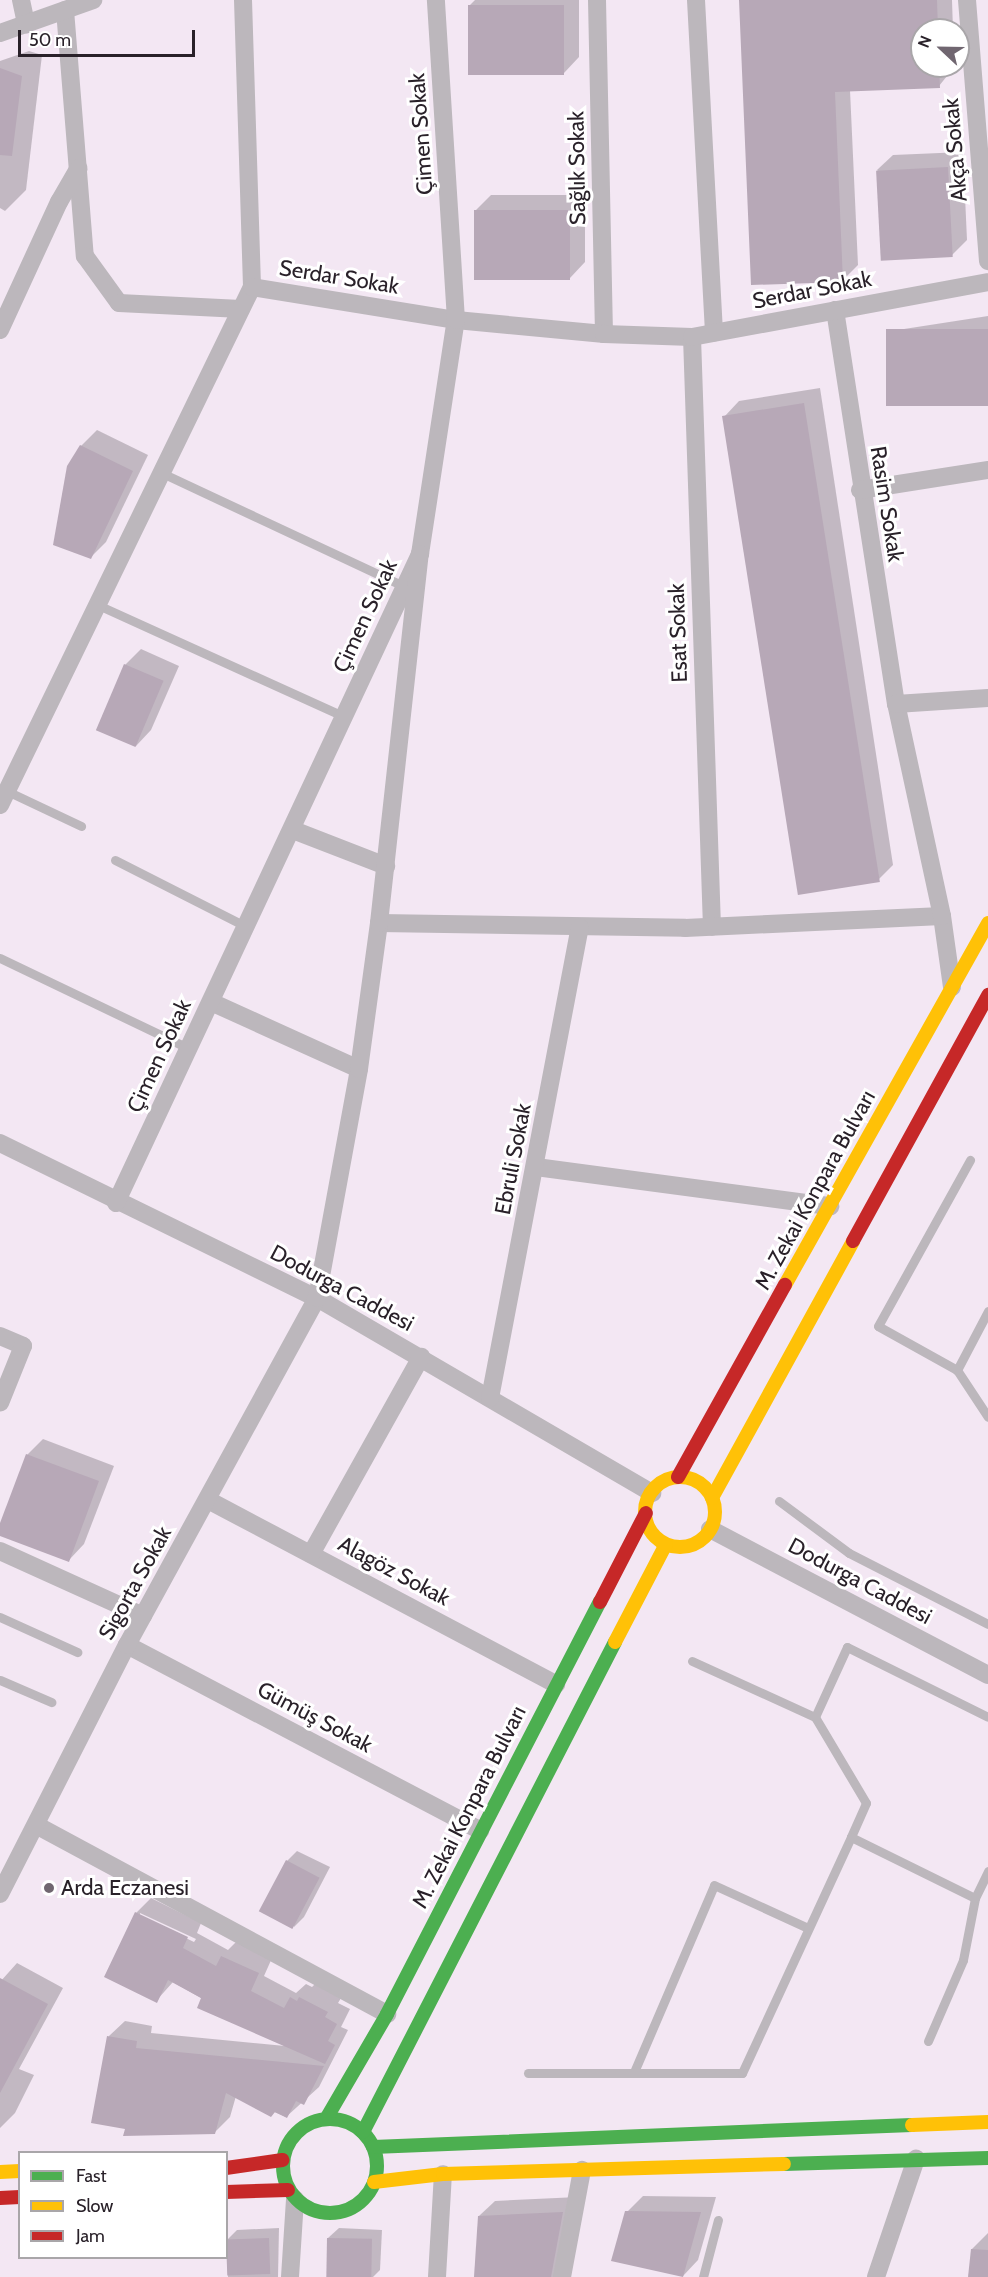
<!DOCTYPE html>
<meta charset="utf-8">
<style>
body{margin:0}
#map{position:relative;width:988px;height:2277px;overflow:hidden;background:#f3e7f3;font-family:Cabin,sans-serif}
div>[style]{position:absolute}
[style*='--x']{left:calc(var(--x)*1px);top:calc(var(--y)*1px);width:calc(var(--w)*1px);rotate:calc(var(--a)*1deg)}
.shadow>*{inset:0;background:#0003}
.building>*{inset:0;background:#b7a8b7;transform-origin:0 0}
.lane>*{height:9px;margin:-4.5px;padding:0 4.5px;transform-origin:4.5px;border-radius:4.5px;background:#bcb7bc}
.street>*{height:18px;margin:-9px;padding:0 9px;transform-origin:9px;border-radius:9px;background:#bcb7bc}
.fast>*{height:14px;margin:-7px;padding:0 7px;transform-origin:7px;border-radius:7px;background:#4caf50}
.fast>.ring{margin:-7px;padding:0;box-sizing:content-box;background:none;border:14px solid #4caf50;border-radius:50%}
.slow>*{height:14px;margin:-7px;padding:0 7px;transform-origin:7px;border-radius:7px;background:#ffc107}
.slow>.ring{margin:-7px;padding:0;box-sizing:content-box;background:none;border:14px solid #ffc107;border-radius:50%}
.jam>*{height:14px;margin:-7px;padding:0 7px;transform-origin:7px;border-radius:7px;background:#c62828}
.dots>*{width:16px;height:16px;translate:-50% -50%;box-sizing:border-box;border:3px solid #fff;border-radius:50%}
span{translate:-50% -50%;white-space:nowrap;text-align:center;line-height:1.15;-webkit-text-stroke:6px #fff;paint-order:stroke}
.street-label{font-size:22px;color:#292129}
.poi-label{font-size:22px;color:#292129}
.left{translate:0 -50%;text-align:left}
.legend{position:absolute;left:18px;top:2151px;width:210px;height:108px;box-sizing:border-box;background:#fff;border:2px solid #a9a6a9;margin:0;padding:8px 10px;list-style:none;font-size:18px;color:#292129}
.legend li{display:flex;align-items:center;gap:12px;height:30px}
.legend b{width:30px;border:2px solid #a9a6a9}
.north{position:absolute;left:910px;top:18px;width:60px;height:60px;box-sizing:border-box;background:#fff;border:2px solid #a9a6a9;border-radius:50%;rotate:292deg;font-size:16px;font-weight:700;line-height:24px;text-align:center;color:#292129}
.north::after{content:'';display:block;margin:auto;width:21px;height:27px;background:#706670;clip-path:polygon(50% 0,100% 100%,50% 72%,0 100%)}
.scale{position:absolute;left:18px;top:30px;width:177px;height:27px;box-sizing:border-box;border:3px solid #292129;border-top:0;padding-left:8px;font-size:18px;line-height:21px;white-space:nowrap;color:#292129;-webkit-text-stroke:4px #fff;paint-order:stroke}
</style>
<div id="map">
<div class="shadow">
<i style="clip-path:polygon(475px 0,579px 0,579px 57px,564px 73px,469px 6px)"></i>
<i style="clip-path:polygon(740px 0,952px 0,953px 30px,922px 30px,922px 66px,955px 66px,939px 86px,850px 90px,858px 265px,842px 281px)"></i>
<i style="clip-path:polygon(29px 51px,42px 55px,26px 190px,5px 211px,0 208px,0 61px)"></i>
<i style="clip-path:polygon(963px 152px,967px 240px,951px 256px,877px 170px,893px 155px)"></i>
<i style="clip-path:polygon(491px 195px,585px 195px,585px 262px,570px 278px,475px 211px)"></i>
<i style="clip-path:polygon(988px 316px,988px 404px,889px 344px,904px 329px)"></i>
<i style="clip-path:polygon(820px 388px,893px 865px,878px 880px,724px 417px,739px 401px)"></i>
<i style="clip-path:polygon(97px 430px,148px 455px,106px 542px,90px 558px,81px 446px)"></i>
<i style="clip-path:polygon(141px 649px,179px 666px,151px 730px,136px 746px,125px 665px)"></i>
<i style="clip-path:polygon(43px 1439px,114px 1466px,84px 1544px,69px 1560px,0 1534px,27px 1455px)"></i>
<i style="clip-path:polygon(297px 1851px,330px 1867px,304px 1917px,294px 1927px,287px 1861px)"></i>
<i style="clip-path:polygon(evenodd,151px 1898px,201px 1923px,197px 1933px,228px 1950px,236px 1942px,272px 1958px,264px 1976px,296px 1993px,306px 1984px,312px 1987px,315px 1984px,341px 1998px,338px 2003px,350px 2009px,341px 2027px,348px 2030px,319px 2087px,286px 2117px,236px 2096px,230px 2117px,214px 2133px,126px 2128px,109px 2036px,125px 2021px,152px 2026px,151px 2033px,285px 2046px,173px 1982px,156px 2001px,136px 1913px,151px 1898px,140px 1913px,196px 1939px,194px 1942px,140px 1916px,140px 1913px)"></i>
<i style="clip-path:polygon(17px 1963px,63px 1988px,19px 2069px,34px 2075px,15px 2113px,0 2128px,0 1982px)"></i>
<i style="clip-path:polygon(643px 2196px,716px 2197px,698px 2260px,683px 2276px,627px 2212px)"></i>
<i style="clip-path:polygon(578px 2197px,562px 2277px,476px 2277px,479px 2216px,495px 2201px)"></i>
<i style="clip-path:polygon(279px 2228px,278px 2277px,228px 2277px,227px 2240px,237px 2230px)"></i>
<i style="clip-path:polygon(339px 2228px,382px 2230px,380px 2270px,373px 2277px,327px 2277px,328px 2238px)"></i>
<i style="clip-path:polygon(988px 2233px,988px 2277px,970px 2277px,972px 2249px)"></i>
</div>
<div class="building">
<i style="clip-path:polygon(739px 0,937px 0,938px 30px,922px 30px,922px 66px,939px 66px,940px 88px,835px 92px,843px 282px,751px 285px)"></i>
<i style="left:468px;top:5px;width:96px;height:70px"></i>
<i style="clip-path:polygon(0 68px,22px 76px,12px 156px,0 155px)"></i>
<i style="left:948px;top:167px;width:90px;height:72px;rotate:87deg"></i>
<i style="left:474px;top:210px;width:96px;height:70px"></i>
<i style="left:988px;top:329px;width:77px;height:102px;rotate:90deg"></i>
<i style="left:804px;top:403px;width:485px;height:83px;rotate:81deg"></i>
<i style="clip-path:polygon(80px 445px,133px 471px,91px 559px,53px 545px,67px 466px)"></i>
<i style="left:124px;top:664px;width:43px;height:72px;rotate:23deg"></i>
<i style="clip-path:polygon(26px 1454px,99px 1481px,69px 1562px,0 1536px,0 1523px)"></i>
<i style="left:286px;top:1860px;width:38px;height:58px;rotate:28deg"></i>
<i style="clip-path:polygon(135px 1912px,188px 1937px,183px 1948px,216px 1966px,221px 1956px,259px 1973px,251px 1991px,284px 2008px,290px 1997px,297px 2001px,299px 1997px,328px 2012px,325px 2017px,337px 2024px,328px 2041px,335px 2045px,325px 2064px,197px 2008px,201px 1998px,168px 1980px,157px 2003px,104px 1977px)"></i>
<i style="clip-path:polygon(0 1978px,48px 2004px,0 2093px)"></i>
<i style="clip-path:polygon(107px 2036px,137px 2041px,136px 2048px,324px 2066px,304px 2105px,296px 2101px,287px 2118px,275px 2112px,271px 2117px,226px 2093px,215px 2134px,123px 2136px,125px 2129px,91px 2123px)"></i>
<i style="clip-path:polygon(625px 2211px,701px 2212px,683px 2277px,611px 2261px)"></i>
<i style="clip-path:polygon(563px 2212px,551px 2277px,474px 2277px,478px 2216px)"></i>
<i style="left:269px;top:2238px;width:36px;height:43px;rotate:88deg"></i>
<i style="left:327px;top:2238px;width:45px;height:39px;rotate:1deg"></i>
<i style="clip-path:polygon(971px 2249px,988px 2250px,988px 2277px,968px 2277px)"></i>
</div>
<div class="lane">
<i style="--x:162;--y:473;--w:268;--a:25.1"></i>
<i style="--x:98;--y:605;--w:271;--a:24.4"></i>
<i style="--x:7;--y:791;--w:82;--a:25.3"></i>
<i style="--x:115;--y:860;--w:148;--a:26.9"></i>
<i style="--x:0;--y:958;--w:211;--a:25.6"></i>
<i style="--x:988;--y:1311;--w:67;--a:117.7"></i>
<i style="--x:957;--y:1370;--w:56;--a:56.6"></i>
<i style="--x:957;--y:1370;--w:90;--a:-150.9"></i>
<i style="--x:878;--y:1326;--w:190;--a:-61"></i>
<i style="--x:779;--y:1501;--w:87;--a:36.6"></i>
<i style="--x:849;--y:1553;--w:156;--a:27.1"></i>
<i style="--x:0;--y:1617;--w:85;--a:24.4"></i>
<i style="--x:692;--y:1661;--w:135;--a:24.5"></i>
<i style="--x:815;--y:1717;--w:100;--a:59.3"></i>
<i style="--x:866;--y:1803;--w:37;--a:114"></i>
<i style="--x:0;--y:1680;--w:56;--a:23.3"></i>
<i style="--x:815;--y:1717;--w:77;--a:-65.4"></i>
<i style="--x:847;--y:1647;--w:157;--a:26.4"></i>
<i style="--x:928;--y:2041;--w:88;--a:-66.6"></i>
<i style="--x:963;--y:1960;--w:63;--a:-79"></i>
<i style="--x:634;--y:2072;--w:203;--a:-66.8"></i>
<i style="--x:714;--y:1885;--w:103;--a:24.6"></i>
<i style="--x:528;--y:2073;--w:214;--a:0"></i>
<i style="--x:742;--y:2073;--w:260;--a:-65.2"></i>
<i style="--x:851;--y:1837;--w:138;--a:26.2"></i>
<i style="--x:975;--y:1898;--w:30;--a:-64"></i>
<i style="--x:703;--y:2277;--w:59;--a:-75.3"></i>
</div>
<div class="street">
<i style="--x:21;--y:0;--w:25;--a:78"></i>
<i style="--x:243;--y:0;--w:287;--a:88.2"></i>
<i style="--x:597;--y:0;--w:334;--a:88.8"></i>
<i style="--x:696;--y:0;--w:333;--a:86.9"></i>
<i style="--x:967;--y:0;--w:262;--a:85.4"></i>
<i style="--x:65;--y:10;--w:247;--a:85.4"></i>
<i style="--x:85;--y:256;--w:58;--a:54.1"></i>
<i style="--x:119;--y:303;--w:122;--a:2.8"></i>
<i style="--x:0;--y:33;--w:99;--a:-19.5"></i>
<i style="--x:835;--y:310;--w:399;--a:81.2"></i>
<i style="--x:0;--y:330;--w:141;--a:-65.3"></i>
<i style="--x:59;--y:202;--w:39;--a:-60"></i>
<i style="--x:692;--y:337;--w:590;--a:88.06"></i>
<i style="--x:860;--y:490;--w:130;--a:-8.9"></i>
<i style="--x:0;--y:805;--w:576;--a:-64.06"></i>
<i style="--x:252;--y:287;--w:207;--a:9.2"></i>
<i style="--x:456;--y:320;--w:149;--a:5.4"></i>
<i style="--x:604;--y:334;--w:88;--a:2"></i>
<i style="--x:692;--y:337;--w:301;--a:-10.5"></i>
<i style="--x:293;--y:830;--w:100;--a:21.2"></i>
<i style="--x:379;--y:923;--w:306;--a:0.9"></i>
<i style="--x:685;--y:928;--w:257;--a:-2.7"></i>
<i style="--x:952;--y:987;--w:72;--a:-98"></i>
<i style="--x:942;--y:916;--w:217;--a:-102.2"></i>
<i style="--x:896;--y:704;--w:92;--a:-3.7"></i>
<i style="--x:211;--y:1002;--w:162;--a:24.4"></i>
<i style="--x:0;--y:1143;--w:353;--a:26.1"></i>
<i style="--x:317;--y:1298;--w:388;--a:30.2"></i>
<i style="--x:536;--y:1167;--w:297;--a:7.6"></i>
<i style="--x:116;--y:1203;--w:717;--a:-64.9"></i>
<i style="--x:420;--y:554;--w:237;--a:-81.3"></i>
<i style="--x:456;--y:320;--w:321;--a:-93.6"></i>
<i style="--x:0;--y:1336;--w:25;--a:23"></i>
<i style="--x:23;--y:1346;--w:61;--a:112"></i>
<i style="--x:490;--y:1398;--w:479;--a:-79.2"></i>
<i style="--x:208;--y:1500;--w:394;--a:27.9"></i>
<i style="--x:710;--y:1529;--w:314;--a:27.7"></i>
<i style="--x:0;--y:1551;--w:157;--a:24.4"></i>
<i style="--x:311;--y:1554;--w:226;--a:-60.8"></i>
<i style="--x:127;--y:1645;--w:399;--a:27.7"></i>
<i style="--x:36;--y:1825;--w:399;--a:28.3"></i>
<i style="--x:0;--y:1894;--w:280;--a:-63"></i>
<i style="--x:127;--y:1645;--w:396;--a:-61.3"></i>
<i style="--x:317;--y:1298;--w:233;--a:-79.6"></i>
<i style="--x:359;--y:1069;--w:147;--a:-82.2"></i>
<i style="--x:379;--y:923;--w:371;--a:-83.7"></i>
<i style="--x:290;--y:2277;--w:78;--a:-86.3"></i>
<i style="--x:437;--y:2277;--w:103;--a:-86.7"></i>
<i style="--x:562;--y:2277;--w:109;--a:-79.4"></i>
<i style="--x:876;--y:2277;--w:125;--a:-71.3"></i>
</div>
<div class="fast">
<i class="ring" style="left:283px;top:2119px;width:80px;height:80px"></i>
<i style="--x:326;--y:2119;--w:121;--a:-59.8"></i>
<i style="--x:387;--y:2014;--w:464;--a:-62.7"></i>
<i style="--x:363;--y:2132;--w:551;--a:-62.78"></i>
<i style="--x:373;--y:2147;--w:539;--a:-2.34"></i>
<i style="--x:784;--y:2164;--w:204;--a:-1.7"></i>
</div>
<div class="slow">
<i style="--x:785;--y:1285;--w:415;--a:-60.7"></i>
<i class="ring" style="left:645px;top:1477px;width:56px;height:56px"></i>
<i style="--x:712;--y:1498;--w:293;--a:-61.2"></i>
<i style="--x:615;--y:1642;--w:110;--a:-62.5"></i>
<i style="--x:912;--y:2125;--w:76;--a:-2.3"></i>
<i style="--x:0;--y:2172;--w:20;--a:-3"></i>
<i style="--x:374;--y:2182;--w:69;--a:-6.6"></i>
<i style="--x:443;--y:2174;--w:341;--a:-1.7"></i>
</div>
<div class="jam">
<i style="--x:853;--y:1241;--w:281;--a:-61.2"></i>
<i style="--x:678;--y:1477;--w:220;--a:-60.9"></i>
<i style="--x:600;--y:1602;--w:100;--a:-62.7"></i>
<i style="--x:226;--y:2168;--w:57;--a:-8.1"></i>
<i style="--x:226;--y:2192;--w:62;--a:-1.8"></i>
<i style="--x:0;--y:2198;--w:20;--a:-3"></i>
</div>
<div class="dots">
<i style="left:49px;top:1888px;background:#706670"></i>
</div>
<div class="street-label">
<span style="left:421px;top:134px;rotate:-94deg">Çimen Sokak</span>
<span style="left:955px;top:150px;rotate:-95deg">Akça Sokak</span>
<span style="left:577px;top:168px;rotate:-91deg">Sağlık Sokak</span>
<span style="left:339px;top:277px;rotate:9deg">Serdar Sokak</span>
<span style="left:812px;top:290px;rotate:-11deg">Serdar Sokak</span>
<span style="left:887px;top:504px;rotate:81deg">Rasim Sokak</span>
<span style="left:365px;top:616px;rotate:-65deg">Çimen Sokak</span>
<span style="left:678px;top:633px;rotate:-92deg">Esat Sokak</span>
<span style="left:159px;top:1056px;rotate:-65deg">Çimen Sokak</span>
<span style="left:513px;top:1159px;rotate:-79deg">Ebruli Sokak</span>
<span style="left:815px;top:1190px;rotate:-61deg">M. Zekai Konpara Bulvarı</span>
<span style="left:342px;top:1288px;rotate:28deg">Dodurga Caddesi</span>
<span style="left:394px;top:1571px;rotate:28deg">Alagöz Sokak</span>
<span style="left:860px;top:1581px;rotate:28deg">Dodurga Caddesi</span>
<span style="left:135px;top:1583px;rotate:-61deg">Sigorta Sokak</span>
<span style="left:315px;top:1717px;rotate:28deg">Gümüş Sokak</span>
<span style="left:469px;top:1807px;rotate:-63deg">M. Zekai Konpara Bulvarı</span>
</div>
<div class="poi-label">
<span class="left" style="left:61px;top:1888px">Arda Eczanesi</span>
</div>
<ul class="legend">
<li><b style="height:8px;background:#4caf50"></b>Fast</li>
<li><b style="height:8px;background:#ffc107"></b>Slow</li>
<li><b style="height:8px;background:#c62828"></b>Jam</li>
</ul>
<div class="north">N</div>
<div class="scale">50 m</div>
</div>
